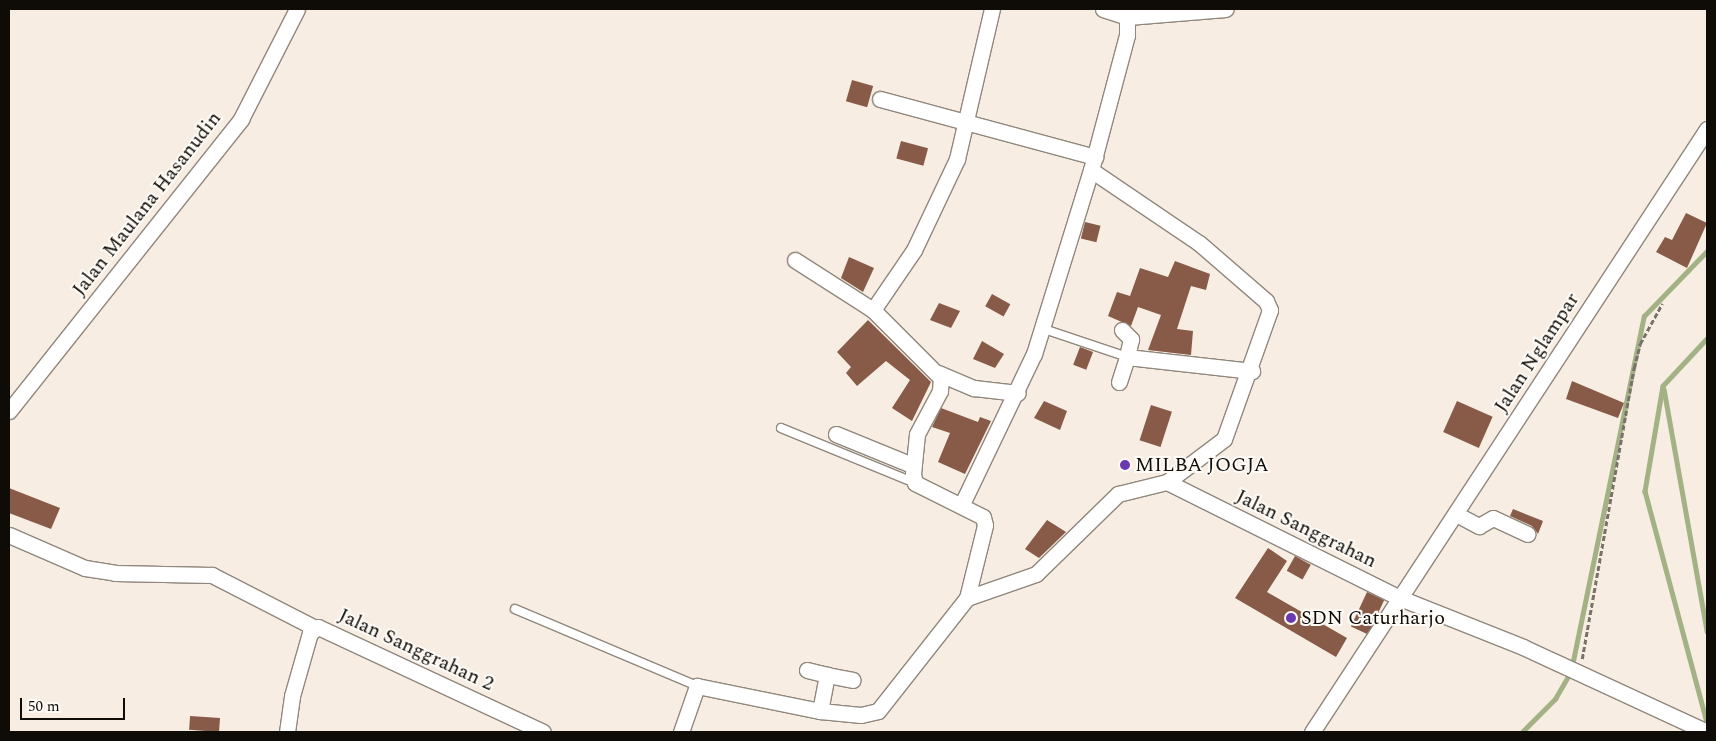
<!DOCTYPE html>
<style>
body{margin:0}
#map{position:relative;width:1716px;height:741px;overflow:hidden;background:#f7ede2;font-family:Spectral,serif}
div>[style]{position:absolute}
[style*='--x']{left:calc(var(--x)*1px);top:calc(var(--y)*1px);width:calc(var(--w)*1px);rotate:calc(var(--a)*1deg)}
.stream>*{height:4.5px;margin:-2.25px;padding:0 2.25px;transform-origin:2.25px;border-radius:2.25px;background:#a3b285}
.building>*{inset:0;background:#875b48;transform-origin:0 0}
.path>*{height:2.5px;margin-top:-1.25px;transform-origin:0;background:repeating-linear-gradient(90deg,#79726b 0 5px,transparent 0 7.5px)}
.roads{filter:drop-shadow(1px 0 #90877d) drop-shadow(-1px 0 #90877d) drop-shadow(0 1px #90877d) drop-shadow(0 -1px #90877d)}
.lane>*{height:8px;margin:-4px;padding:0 4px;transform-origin:4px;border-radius:4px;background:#fff}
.street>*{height:15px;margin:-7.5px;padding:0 7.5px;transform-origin:7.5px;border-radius:7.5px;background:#fff}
.dots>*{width:14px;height:14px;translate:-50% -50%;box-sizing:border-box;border:2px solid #fffbf7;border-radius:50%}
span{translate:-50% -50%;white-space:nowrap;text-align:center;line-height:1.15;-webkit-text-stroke:4px #fffbf7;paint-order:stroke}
.street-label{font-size:20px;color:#0f0c08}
.poi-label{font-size:20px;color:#0f0c08}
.left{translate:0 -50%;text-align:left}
.frame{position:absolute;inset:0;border:10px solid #0f0c08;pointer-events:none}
.scale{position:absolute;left:20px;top:698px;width:105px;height:22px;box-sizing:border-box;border:2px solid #0f0c08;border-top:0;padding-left:6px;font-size:15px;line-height:18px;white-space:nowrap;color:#0f0c08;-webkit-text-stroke:4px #fffbf7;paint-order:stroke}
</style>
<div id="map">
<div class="stream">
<i style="--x:1707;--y:339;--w:64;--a:133.1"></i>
<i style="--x:1663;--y:386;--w:107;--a:99.7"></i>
<i style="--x:1645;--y:491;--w:240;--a:75"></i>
<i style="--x:1664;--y:389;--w:246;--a:79.9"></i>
<i style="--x:1573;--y:661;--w:352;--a:-78.4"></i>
<i style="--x:1644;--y:316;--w:91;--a:-45.9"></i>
<i style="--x:1522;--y:732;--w:47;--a:-45"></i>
<i style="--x:1555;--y:699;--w:30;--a:-60"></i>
</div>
<div class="building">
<i style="left:852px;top:80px;width:22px;height:22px;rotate:16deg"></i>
<i style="left:901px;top:141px;width:28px;height:18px;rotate:15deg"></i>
<i style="clip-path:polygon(1686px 213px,1707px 223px,1687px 268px,1656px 252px,1665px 237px,1672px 240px)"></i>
<i style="left:1085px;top:222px;width:16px;height:17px;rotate:14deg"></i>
<i style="clip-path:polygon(849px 257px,874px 268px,863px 292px,841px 278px)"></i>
<i style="clip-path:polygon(1175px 261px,1210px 274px,1206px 290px,1191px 286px,1177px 329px,1193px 331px,1191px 355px,1148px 350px,1161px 315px,1138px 307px,1131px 326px,1108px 316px,1117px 292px,1130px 296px,1140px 268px,1168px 277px)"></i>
<i style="left:992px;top:294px;width:21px;height:14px;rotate:29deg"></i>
<i style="clip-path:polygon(939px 303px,960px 311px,951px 328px,930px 320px)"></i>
<i style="clip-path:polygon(868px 320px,931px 382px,912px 421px,892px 408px,910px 380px,886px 361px,857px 386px,846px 373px,851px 367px,837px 352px)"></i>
<i style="clip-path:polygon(982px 341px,1004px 354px,995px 368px,973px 359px)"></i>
<i style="left:1080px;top:347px;width:14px;height:19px;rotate:21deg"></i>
<i style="clip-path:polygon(1572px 381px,1624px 403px,1618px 418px,1566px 399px)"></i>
<i style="clip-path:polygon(1044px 401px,1067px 411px,1060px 430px,1034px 418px)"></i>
<i style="left:1457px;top:401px;width:39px;height:34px;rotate:24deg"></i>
<i style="left:1151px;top:405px;width:22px;height:37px;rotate:18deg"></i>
<i style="clip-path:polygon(941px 408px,978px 422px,980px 417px,991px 421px,965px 474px,938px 462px,950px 433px,932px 427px)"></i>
<i style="clip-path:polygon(9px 488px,60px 508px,51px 529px,9px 513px)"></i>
<i style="clip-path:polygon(1513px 509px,1543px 521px,1538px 534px,1532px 526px,1510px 516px)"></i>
<i style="clip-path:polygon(1047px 520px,1066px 532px,1039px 558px,1025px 549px)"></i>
<i style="clip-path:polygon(1268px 548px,1287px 561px,1267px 592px,1347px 638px,1336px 657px,1235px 598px)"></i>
<i style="left:1295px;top:556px;width:18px;height:17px;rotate:29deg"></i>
<i style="left:1367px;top:592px;width:19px;height:38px;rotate:25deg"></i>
<i style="left:220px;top:718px;width:14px;height:30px;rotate:94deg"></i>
</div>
<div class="path">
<i style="--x:1582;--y:659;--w:296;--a:-79.9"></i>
<i style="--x:1634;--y:368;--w:25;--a:-76"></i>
<i style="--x:1640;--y:344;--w:46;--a:-61.2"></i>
</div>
<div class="roads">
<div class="lane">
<i style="--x:1044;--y:329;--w:88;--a:18.6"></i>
<i style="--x:781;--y:428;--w:145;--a:22.3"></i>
<i style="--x:515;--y:609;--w:198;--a:22.9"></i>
</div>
<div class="street">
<i style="--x:1103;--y:9;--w:26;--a:18"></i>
<i style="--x:1128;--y:17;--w:98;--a:-4.7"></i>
<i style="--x:1127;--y:9;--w:26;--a:90"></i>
<i style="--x:1127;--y:35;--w:140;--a:104.9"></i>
<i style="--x:1091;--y:170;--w:130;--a:34.1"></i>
<i style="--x:1199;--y:243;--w:89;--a:40.9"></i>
<i style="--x:1266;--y:301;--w:10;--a:66"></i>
<i style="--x:1270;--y:310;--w:137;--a:109.6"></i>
<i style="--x:1224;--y:439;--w:71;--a:143"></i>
<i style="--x:1167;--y:482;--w:260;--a:26.5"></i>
<i style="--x:1400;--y:598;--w:132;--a:21.7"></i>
<i style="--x:1523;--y:647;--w:203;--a:24.8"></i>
<i style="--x:880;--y:99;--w:223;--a:15.1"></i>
<i style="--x:795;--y:260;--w:93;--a:32.7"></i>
<i style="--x:1122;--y:330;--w:13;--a:45"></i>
<i style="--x:1131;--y:339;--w:18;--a:103"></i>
<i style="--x:938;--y:373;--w:39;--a:23"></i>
<i style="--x:974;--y:388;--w:44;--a:6.5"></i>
<i style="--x:1119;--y:382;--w:26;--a:-72"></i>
<i style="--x:1127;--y:357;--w:126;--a:6.4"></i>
<i style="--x:9;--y:411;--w:373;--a:-51.5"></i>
<i style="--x:241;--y:119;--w:123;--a:-63"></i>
<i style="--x:836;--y:434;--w:82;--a:22.2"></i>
<i style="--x:962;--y:504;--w:166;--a:-64.4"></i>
<i style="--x:1034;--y:354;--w:193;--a:-72.8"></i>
<i style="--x:1456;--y:514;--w:26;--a:28"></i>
<i style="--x:1479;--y:526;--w:16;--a:-30"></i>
<i style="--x:1493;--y:518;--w:38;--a:25"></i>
<i style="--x:9;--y:535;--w:83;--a:23.5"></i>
<i style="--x:85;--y:568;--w:30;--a:9"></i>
<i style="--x:115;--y:573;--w:97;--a:1.2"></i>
<i style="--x:212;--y:575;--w:116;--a:27.2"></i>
<i style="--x:967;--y:598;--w:75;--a:-76.1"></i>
<i style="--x:985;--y:525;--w:8;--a:-104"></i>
<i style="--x:983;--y:517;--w:76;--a:-153.4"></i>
<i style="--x:915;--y:483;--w:9;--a:-103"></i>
<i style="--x:913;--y:474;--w:40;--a:-84.3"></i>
<i style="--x:917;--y:434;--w:49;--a:-61.9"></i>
<i style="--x:940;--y:391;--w:13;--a:-86"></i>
<i style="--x:941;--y:378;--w:96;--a:-135"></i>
<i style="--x:873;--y:310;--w:73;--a:-55.7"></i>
<i style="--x:914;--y:250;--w:101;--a:-64.7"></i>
<i style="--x:957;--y:159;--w:154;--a:-76.9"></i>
<i style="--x:807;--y:670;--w:21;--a:14"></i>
<i style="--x:820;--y:711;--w:37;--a:-79"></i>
<i style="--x:827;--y:675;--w:26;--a:11"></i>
<i style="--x:287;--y:732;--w:36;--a:-82"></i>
<i style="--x:292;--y:696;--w:66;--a:-74.1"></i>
<i style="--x:310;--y:633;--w:10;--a:-37"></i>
<i style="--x:318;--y:627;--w:248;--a:25"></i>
<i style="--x:681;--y:732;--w:49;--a:-70.8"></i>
<i style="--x:697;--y:686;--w:126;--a:11.5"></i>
<i style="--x:820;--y:711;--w:41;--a:5.6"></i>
<i style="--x:861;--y:715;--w:17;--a:-13"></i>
<i style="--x:878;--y:711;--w:144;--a:-51.8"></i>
<i style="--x:967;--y:598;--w:73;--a:-19.2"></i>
<i style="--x:1036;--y:574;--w:115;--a:-44.3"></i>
<i style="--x:1118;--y:494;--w:50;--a:-13.8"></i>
<i style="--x:1312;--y:732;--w:721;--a:-56.77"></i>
</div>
</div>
<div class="dots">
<i style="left:1125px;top:465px;background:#6a38af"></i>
<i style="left:1291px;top:618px;background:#6a38af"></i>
</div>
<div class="street-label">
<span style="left:147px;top:204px;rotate:-52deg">Jalan Maulana Hasanudin</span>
<span style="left:1537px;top:353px;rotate:-57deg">Jalan Nglampar</span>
<span style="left:1306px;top:529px;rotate:26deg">Jalan Sanggrahan</span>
<span style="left:416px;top:650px;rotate:25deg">Jalan Sanggrahan 2</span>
</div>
<div class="poi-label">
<span class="left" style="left:1135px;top:465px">MILBA JOGJA</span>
<span class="left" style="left:1301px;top:618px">SDN Caturharjo</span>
</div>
<div class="frame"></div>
<div class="scale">50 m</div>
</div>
